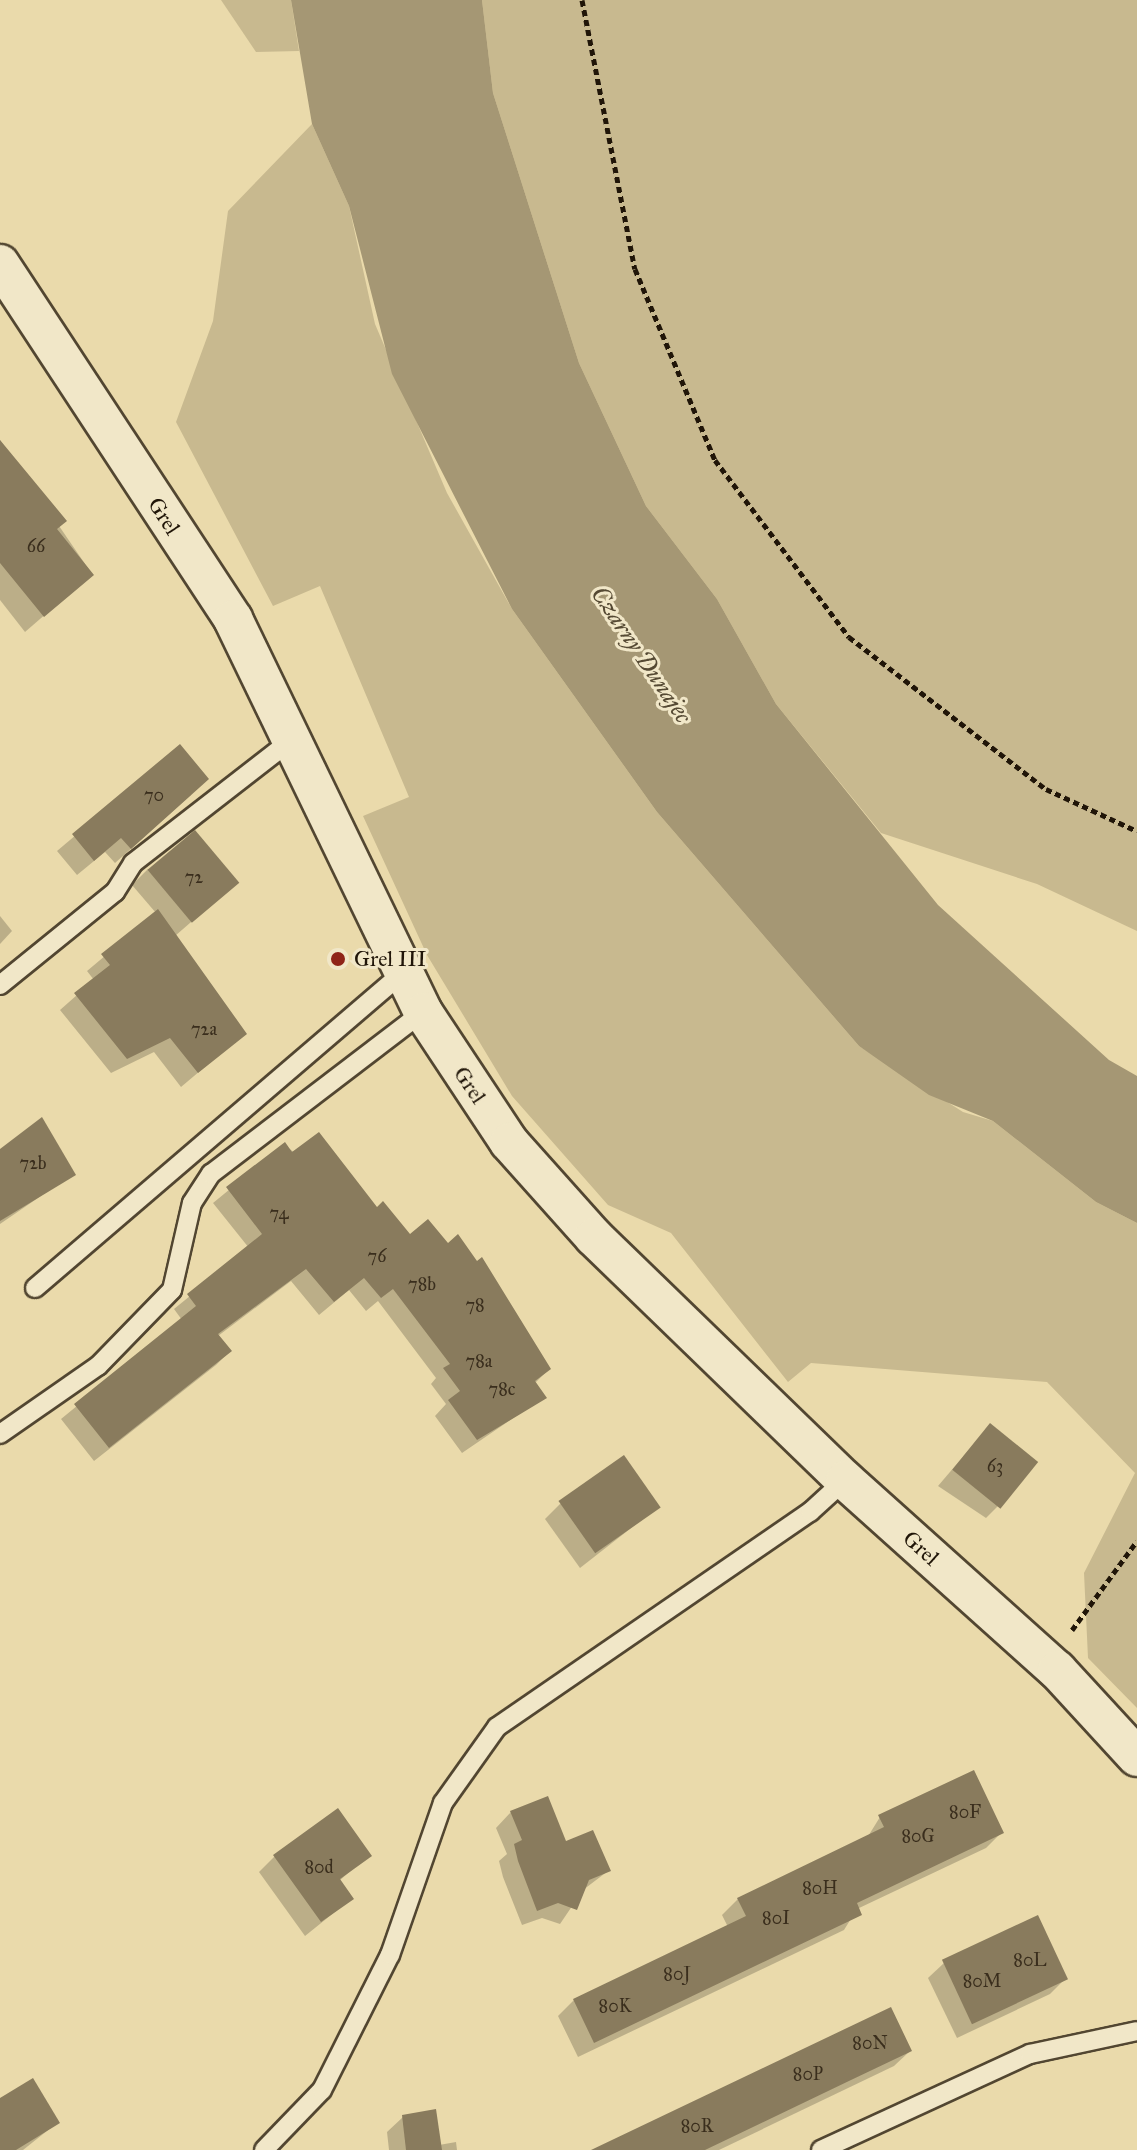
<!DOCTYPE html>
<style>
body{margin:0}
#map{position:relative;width:1137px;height:2150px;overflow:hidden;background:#eadaab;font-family:"IM FELL Great Primer",serif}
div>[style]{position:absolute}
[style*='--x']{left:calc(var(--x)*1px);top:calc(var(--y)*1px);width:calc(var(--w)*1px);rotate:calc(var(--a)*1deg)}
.green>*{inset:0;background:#c8b98f}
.water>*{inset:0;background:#a59774}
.shadow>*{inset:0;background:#0003}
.building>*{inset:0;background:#897b5d;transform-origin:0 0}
.path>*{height:5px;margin-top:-2.5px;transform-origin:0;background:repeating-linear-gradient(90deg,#201508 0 6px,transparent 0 10px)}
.roads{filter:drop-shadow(2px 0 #524631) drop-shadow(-2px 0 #524631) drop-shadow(0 2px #524631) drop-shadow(0 -2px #524631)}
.service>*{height:18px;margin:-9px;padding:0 9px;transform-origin:9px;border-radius:9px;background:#f1e7c8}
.minor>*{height:38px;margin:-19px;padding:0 19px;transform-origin:19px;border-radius:19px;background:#f1e7c8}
.dots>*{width:22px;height:22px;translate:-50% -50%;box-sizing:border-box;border:4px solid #f1e7c8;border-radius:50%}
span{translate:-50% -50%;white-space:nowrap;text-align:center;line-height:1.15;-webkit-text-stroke:6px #f1e7c8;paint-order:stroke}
.number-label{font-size:18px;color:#3a2e1d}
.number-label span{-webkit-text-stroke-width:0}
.street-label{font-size:22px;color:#201508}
.poi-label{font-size:22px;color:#201508}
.left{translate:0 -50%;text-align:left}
.water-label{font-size:24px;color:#554933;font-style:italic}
</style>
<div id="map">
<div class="green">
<i style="clip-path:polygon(221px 0,291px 0,299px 51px,256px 52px)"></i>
<i style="clip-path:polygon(482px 0,1137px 0,1137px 931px,1037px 884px,881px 833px,776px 704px,717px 599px,646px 506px,579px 363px,493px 93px)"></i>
<i style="clip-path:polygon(312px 124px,349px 206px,375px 324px,447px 493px,512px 609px,657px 812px,859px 1046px,963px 1112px,993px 1121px,1096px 1202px,1137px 1223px,1137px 1708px,1088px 1658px,1084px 1573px,1135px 1473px,1047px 1382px,811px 1363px,788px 1382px,671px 1233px,608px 1205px,512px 1096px,427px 955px,363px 816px,409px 797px,320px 586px,273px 606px,176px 422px,213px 321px,228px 211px)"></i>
</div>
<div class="water">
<i style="clip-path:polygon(291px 0,482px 0,493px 93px,579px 363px,646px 506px,717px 599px,776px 704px,938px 905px,1109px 1060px,1137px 1076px,1137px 1223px,1096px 1202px,993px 1121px,929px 1095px,859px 1046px,657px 812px,512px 609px,392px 374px,349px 206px,312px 124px)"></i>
</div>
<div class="shadow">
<i style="clip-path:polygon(0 440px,92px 574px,25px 632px,0 600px)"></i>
<i style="clip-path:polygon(180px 747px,191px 795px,115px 863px,105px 852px,77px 875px,57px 851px)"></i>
<i style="clip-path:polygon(148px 869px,236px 883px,175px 936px,245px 1033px,181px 1087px,154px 1052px,111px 1073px,60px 1010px,94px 980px,87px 971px,156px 913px,132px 885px)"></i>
<i style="clip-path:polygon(0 916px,12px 931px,0 944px)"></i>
<i style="clip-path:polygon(284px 1145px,410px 1236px,549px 1369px,534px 1384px,544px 1397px,462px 1453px,435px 1416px,446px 1404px,431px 1384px,436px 1378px,378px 1301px,366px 1311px,349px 1290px,319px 1315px,291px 1281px,218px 1336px,230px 1351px,216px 1365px,94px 1461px,61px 1419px,182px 1320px,174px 1309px,249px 1248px,213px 1203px)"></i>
<i style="clip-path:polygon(0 1151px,73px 1174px,0 1224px)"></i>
<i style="clip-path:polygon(990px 1425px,1002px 1502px,986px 1518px,938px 1486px)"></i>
<i style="clip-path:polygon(560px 1504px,658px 1507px,580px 1568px,545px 1519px)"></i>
<i style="clip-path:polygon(511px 1812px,608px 1871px,583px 1890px,560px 1924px,542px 1918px,522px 1925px,503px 1877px,499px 1861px,507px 1854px,496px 1828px)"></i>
<i style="clip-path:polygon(880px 1817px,1001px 1833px,986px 1848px,857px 1909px,844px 1930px,578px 2057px,558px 2016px,574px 2000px,728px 1927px,722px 1915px,738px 1899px,867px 1838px)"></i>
<i style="clip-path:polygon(369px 1855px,339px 1881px,351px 1899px,305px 1936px,259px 1872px,275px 1856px)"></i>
<i style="clip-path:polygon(944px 1963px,1066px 1978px,1050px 1994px,957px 2038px,928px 1978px)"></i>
<i style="clip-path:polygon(910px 2051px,894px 2066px,719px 2150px,597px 2150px)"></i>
<i style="clip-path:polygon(0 2101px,57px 2123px,23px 2150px,0 2150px)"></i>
<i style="clip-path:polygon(403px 2117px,439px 2145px,456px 2142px,457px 2150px,389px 2150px,387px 2132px)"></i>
</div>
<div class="building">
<i style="clip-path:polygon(0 440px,67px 521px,57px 529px,94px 575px,44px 617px,0 563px)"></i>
<i style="clip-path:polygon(180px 744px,209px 779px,131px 849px,121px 838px,94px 861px,72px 834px)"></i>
<i style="left:195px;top:830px;width:69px;height:62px;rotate:50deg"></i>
<i style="clip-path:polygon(158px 909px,247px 1034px,198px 1073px,170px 1038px,127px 1059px,74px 993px,110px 965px,101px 954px)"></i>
<i style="clip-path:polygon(42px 1117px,76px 1175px,0 1221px,0 1149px)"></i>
<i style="clip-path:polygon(319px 1132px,377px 1207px,383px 1201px,410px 1234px,428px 1219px,448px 1243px,458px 1234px,477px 1261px,482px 1257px,551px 1369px,535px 1381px,547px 1398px,477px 1440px,448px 1400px,460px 1391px,443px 1368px,450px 1364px,393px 1289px,381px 1298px,364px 1278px,334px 1302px,306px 1269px,218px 1334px,232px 1351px,109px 1448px,74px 1404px,196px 1306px,187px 1294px,262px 1234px,226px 1187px,285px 1142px,292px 1152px)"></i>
<i style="left:990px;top:1423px;width:62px;height:60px;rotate:39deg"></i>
<i style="left:624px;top:1455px;width:64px;height:80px;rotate:55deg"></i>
<i style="clip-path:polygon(974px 1770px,1004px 1833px,857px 1903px,862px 1915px,594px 2043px,573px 1999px,746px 1916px,737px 1898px,884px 1827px,878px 1815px)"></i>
<i style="clip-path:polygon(548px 1796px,566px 1841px,593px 1830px,611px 1871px,589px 1880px,577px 1910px,558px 1903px,537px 1911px,518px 1861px,514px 1844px,522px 1840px,510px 1811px)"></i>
<i style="clip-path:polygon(338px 1808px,372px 1856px,340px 1879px,354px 1899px,321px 1922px,273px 1855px)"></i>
<i style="left:1038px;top:1915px;width:71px;height:106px;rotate:65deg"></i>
<i style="clip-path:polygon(891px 2007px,912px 2051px,851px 2080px,705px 2150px,591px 2150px)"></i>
<i style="clip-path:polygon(33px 2078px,60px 2123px,16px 2150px,0 2150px,0 2098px)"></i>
<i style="clip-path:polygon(436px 2109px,442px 2150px,406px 2150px,402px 2115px)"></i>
</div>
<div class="path">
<i style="--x:582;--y:0;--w:274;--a:78.9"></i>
<i style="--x:635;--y:269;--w:207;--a:67.3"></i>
<i style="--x:715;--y:460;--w:222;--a:52.9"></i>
<i style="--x:849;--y:637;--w:249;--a:37.7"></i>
<i style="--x:1046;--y:789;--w:100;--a:24.8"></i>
<i style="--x:1072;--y:1630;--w:110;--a:-53.9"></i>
</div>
<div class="roads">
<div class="service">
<i style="--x:0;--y:985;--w:148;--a:-39"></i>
<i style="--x:115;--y:892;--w:34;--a:-58"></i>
<i style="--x:133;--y:863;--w:202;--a:-37.8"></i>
<i style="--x:35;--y:1288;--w:486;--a:-40.6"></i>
<i style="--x:0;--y:1434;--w:119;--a:-34.8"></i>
<i style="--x:98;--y:1366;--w:106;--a:-45.8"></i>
<i style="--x:172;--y:1290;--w:89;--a:-77.1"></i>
<i style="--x:192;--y:1203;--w:35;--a:-57"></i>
<i style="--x:211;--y:1174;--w:267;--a:-37.4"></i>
<i style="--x:264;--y:2150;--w:83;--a:-46"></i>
<i style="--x:322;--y:2090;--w:151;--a:-63.3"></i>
<i style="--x:390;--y:1955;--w:161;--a:-70.8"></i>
<i style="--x:443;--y:1803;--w:93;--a:-54.6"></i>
<i style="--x:497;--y:1727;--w:380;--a:-34.5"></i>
<i style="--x:810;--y:1512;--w:47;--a:-42.4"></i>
<i style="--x:821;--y:2150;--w:230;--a:-24.7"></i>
<i style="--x:1030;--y:2054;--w:109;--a:-12.1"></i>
</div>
<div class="minor">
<i style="--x:0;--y:264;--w:425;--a:56.7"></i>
<i style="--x:233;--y:619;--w:437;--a:64.2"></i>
<i style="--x:423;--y:1012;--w:156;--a:56.5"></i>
<i style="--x:509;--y:1142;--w:127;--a:48.2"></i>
<i style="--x:594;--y:1237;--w:349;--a:44.1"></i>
<i style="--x:845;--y:1480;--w:285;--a:41.9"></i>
<i style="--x:1057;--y:1670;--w:118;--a:47.4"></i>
</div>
</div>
<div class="dots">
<i style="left:338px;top:959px;background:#8f2418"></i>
</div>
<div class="number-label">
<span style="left:36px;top:546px">66</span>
<span style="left:154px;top:795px">70</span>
<span style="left:194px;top:877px">72</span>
<span style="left:204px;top:1029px">72a</span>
<span style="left:33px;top:1163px">72b</span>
<span style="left:279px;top:1213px">74</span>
<span style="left:377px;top:1256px">76</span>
<span style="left:422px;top:1284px">78b</span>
<span style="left:475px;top:1305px">78</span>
<span style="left:479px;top:1361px">78a</span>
<span style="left:502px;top:1389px">78c</span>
<span style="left:995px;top:1466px">63</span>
<span style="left:965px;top:1812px">80F</span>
<span style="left:918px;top:1836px">80G</span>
<span style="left:319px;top:1867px">80d</span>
<span style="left:820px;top:1888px">80H</span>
<span style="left:776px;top:1918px">80I</span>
<span style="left:1030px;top:1960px">80L</span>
<span style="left:677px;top:1974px">80J</span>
<span style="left:982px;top:1981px">80M</span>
<span style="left:615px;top:2006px">80K</span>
<span style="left:870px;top:2043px">80N</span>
<span style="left:808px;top:2074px">80P</span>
<span style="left:697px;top:2126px">80R</span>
</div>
<div class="street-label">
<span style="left:164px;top:516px;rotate:57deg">Grel</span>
<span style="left:470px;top:1085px;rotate:56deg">Grel</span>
<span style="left:921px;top:1548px;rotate:42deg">Grel</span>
</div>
<div class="poi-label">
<span class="left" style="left:354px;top:959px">Grel III</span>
</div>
<div class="water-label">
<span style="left:641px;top:655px;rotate:56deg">Czarny Dunajec</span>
</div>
</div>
